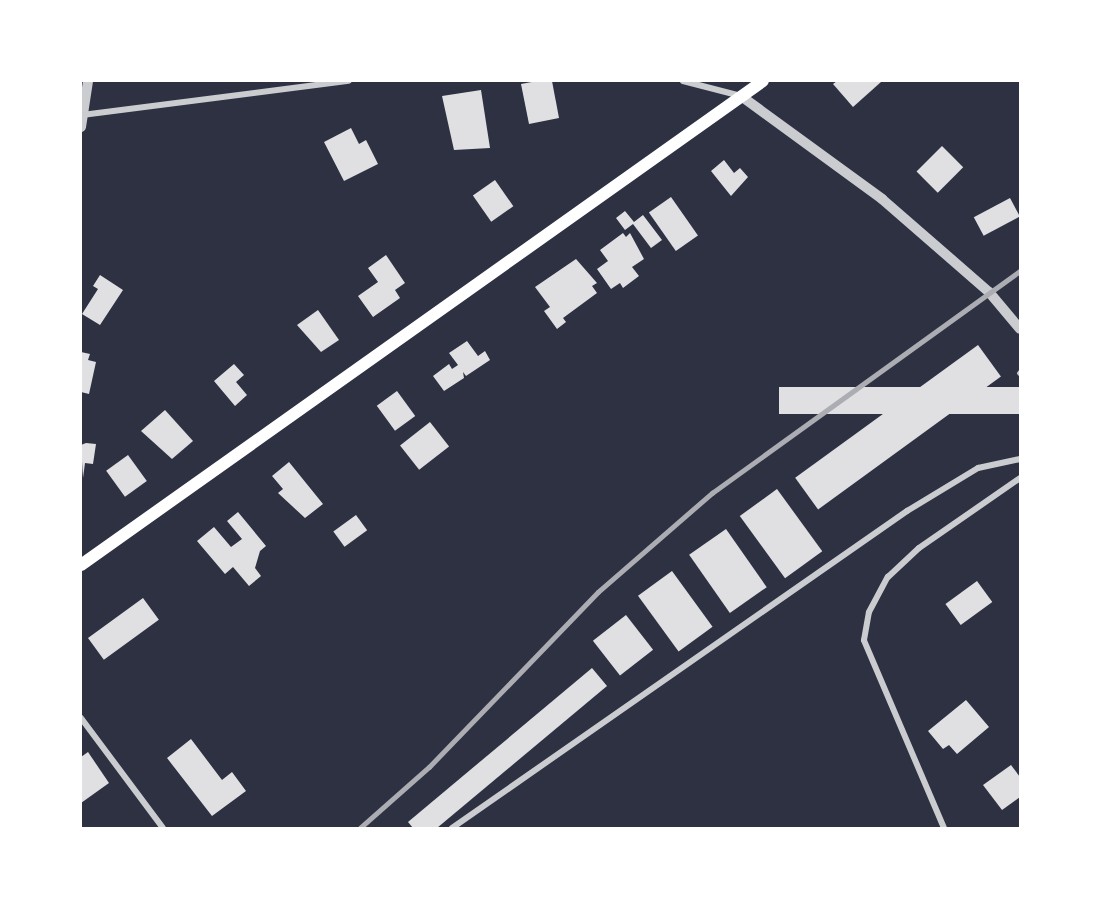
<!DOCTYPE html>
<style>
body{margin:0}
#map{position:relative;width:1101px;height:909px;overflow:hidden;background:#2d3142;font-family:"Source Serif 4",serif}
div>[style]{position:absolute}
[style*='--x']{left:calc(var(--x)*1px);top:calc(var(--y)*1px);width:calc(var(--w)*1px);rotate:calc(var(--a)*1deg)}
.building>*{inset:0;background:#e0e0e3;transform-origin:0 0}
.service>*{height:4.5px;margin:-2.25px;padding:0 2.25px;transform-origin:2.25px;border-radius:2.25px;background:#caccd0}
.minor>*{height:6px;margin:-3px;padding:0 3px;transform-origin:3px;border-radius:3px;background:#caccd0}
.tertiary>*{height:10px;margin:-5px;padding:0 5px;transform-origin:5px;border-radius:5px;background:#caccd0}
.secondary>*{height:12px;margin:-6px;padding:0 6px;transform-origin:6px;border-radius:6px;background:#fff}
.rail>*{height:4.5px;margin:-2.25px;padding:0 2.25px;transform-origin:2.25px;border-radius:2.25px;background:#abadb3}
span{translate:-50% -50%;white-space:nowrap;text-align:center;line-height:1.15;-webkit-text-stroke:5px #fff;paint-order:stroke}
.frame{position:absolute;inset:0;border:82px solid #fff;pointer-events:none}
</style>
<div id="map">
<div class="building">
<i style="clip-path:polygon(537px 81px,552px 81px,559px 118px,529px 124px,521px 84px)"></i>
<i style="clip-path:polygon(837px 81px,880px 81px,881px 82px,853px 107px,833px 84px)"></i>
<i style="clip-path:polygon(481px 90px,490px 148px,454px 150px,442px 96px)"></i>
<i style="clip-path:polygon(351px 128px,359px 144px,366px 140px,378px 164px,344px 181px,324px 142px)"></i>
<i style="left:942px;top:146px;width:30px;height:36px;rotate:45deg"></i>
<i style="clip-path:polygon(724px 160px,734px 173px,740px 168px,748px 177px,731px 196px,711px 171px)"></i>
<i style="left:495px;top:180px;width:32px;height:27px;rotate:55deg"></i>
<i style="left:671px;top:197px;width:47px;height:27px;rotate:55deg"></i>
<i style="left:1010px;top:198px;width:21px;height:41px;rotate:62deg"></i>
<i style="clip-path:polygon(625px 211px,634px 222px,643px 215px,662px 240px,651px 248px,633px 224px,625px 230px,616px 218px)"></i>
<i style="clip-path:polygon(623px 233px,626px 237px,630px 233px,644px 259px,632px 267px,639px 276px,623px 288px,620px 283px,611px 289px,597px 269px,608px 261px,600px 250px)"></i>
<i style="clip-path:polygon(386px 255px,405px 283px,395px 290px,400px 298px,373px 317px,358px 296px,378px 282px,368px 268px)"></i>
<i style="clip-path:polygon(576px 259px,597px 283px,592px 286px,597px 293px,563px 318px,566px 322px,557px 329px,544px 311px,550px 307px,535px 287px)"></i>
<i style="clip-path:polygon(100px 275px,123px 290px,100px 325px,82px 314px,98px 289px,93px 286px)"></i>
<i style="clip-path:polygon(318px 310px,339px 340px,321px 352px,297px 325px)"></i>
<i style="clip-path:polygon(467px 341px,478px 356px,485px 351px,490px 360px,466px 376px,463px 372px,464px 378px,444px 391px,433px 376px,449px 364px,452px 369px,458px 365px,449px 353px)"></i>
<i style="left:978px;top:345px;width:39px;height:226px;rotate:54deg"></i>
<i style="clip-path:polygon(81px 352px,90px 354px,88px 360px,96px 362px,89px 394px,81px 392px)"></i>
<i style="clip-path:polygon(234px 364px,244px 375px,236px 382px,247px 395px,235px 406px,214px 381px)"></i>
<i style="left:1020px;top:387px;width:27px;height:241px;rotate:90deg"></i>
<i style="left:397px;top:391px;width:31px;height:25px;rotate:54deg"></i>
<i style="clip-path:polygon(165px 410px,193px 441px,172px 459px,141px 431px)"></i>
<i style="left:430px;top:422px;width:31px;height:38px;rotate:52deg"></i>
<i style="clip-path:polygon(86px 443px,96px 444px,93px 464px,85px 463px,83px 478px,81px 445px)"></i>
<i style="left:128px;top:455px;width:32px;height:27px;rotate:54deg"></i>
<i style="clip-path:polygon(289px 462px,323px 504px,305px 518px,278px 493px,283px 489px,272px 476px)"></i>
<i style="left:777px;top:489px;width:77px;height:46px;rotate:54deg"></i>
<i style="clip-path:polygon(238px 512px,266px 546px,260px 551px,255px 568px,261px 576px,249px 586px,233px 567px,225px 574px,197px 541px,214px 527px,231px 547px,242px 539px,227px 521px)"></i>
<i style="left:356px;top:515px;width:19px;height:28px;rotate:54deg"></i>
<i style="left:726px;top:529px;width:71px;height:45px;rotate:55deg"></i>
<i style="left:672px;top:571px;width:69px;height:42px;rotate:54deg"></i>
<i style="left:977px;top:581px;width:26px;height:39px;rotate:54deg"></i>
<i style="left:143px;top:598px;width:27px;height:68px;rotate:54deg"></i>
<i style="left:626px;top:615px;width:44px;height:42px;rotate:52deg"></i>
<i style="clip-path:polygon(592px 668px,607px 686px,437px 828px,413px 828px,408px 822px)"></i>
<i style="clip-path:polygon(966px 700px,989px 727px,957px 754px,949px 745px,943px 749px,928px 731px)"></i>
<i style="clip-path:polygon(191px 739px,222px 780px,232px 772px,246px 791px,212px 816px,167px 758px)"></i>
<i style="clip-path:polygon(88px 752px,109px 783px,81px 803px,81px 757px)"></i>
<i style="clip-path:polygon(1011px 765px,1020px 777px,1020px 797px,1002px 810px,983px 785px)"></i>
</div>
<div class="service">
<i style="--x:1019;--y:373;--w:1;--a:-45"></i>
</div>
<div class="minor">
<i style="--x:683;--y:81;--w:60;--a:14.5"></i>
<i style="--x:82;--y:115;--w:269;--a:-7.3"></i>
<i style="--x:81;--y:718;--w:137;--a:53.3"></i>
<i style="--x:452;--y:828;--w:555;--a:-34.87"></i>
<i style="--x:907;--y:511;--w:83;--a:-31.2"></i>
<i style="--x:978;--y:468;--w:43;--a:-12.1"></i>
<i style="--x:944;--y:828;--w:204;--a:-113.1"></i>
<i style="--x:864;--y:640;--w:28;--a:-80"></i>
<i style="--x:869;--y:612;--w:40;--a:-62"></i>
<i style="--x:888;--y:577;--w:42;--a:-43.1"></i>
<i style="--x:919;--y:548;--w:123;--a:-34.7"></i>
</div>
<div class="tertiary">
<i style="--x:741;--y:96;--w:175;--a:36.1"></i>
<i style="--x:882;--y:199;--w:142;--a:41"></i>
<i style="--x:989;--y:292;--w:48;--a:50"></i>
<i style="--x:81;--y:127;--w:47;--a:-81.3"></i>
</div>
<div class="secondary">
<i style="--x:81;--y:565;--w:836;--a:-35.36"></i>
</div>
<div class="rail">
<i style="--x:360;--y:828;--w:92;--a:-41.5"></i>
<i style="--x:429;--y:767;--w:243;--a:-46"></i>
<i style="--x:598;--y:592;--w:151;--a:-41"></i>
<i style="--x:712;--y:493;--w:380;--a:-35.8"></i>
</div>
<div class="frame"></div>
</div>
